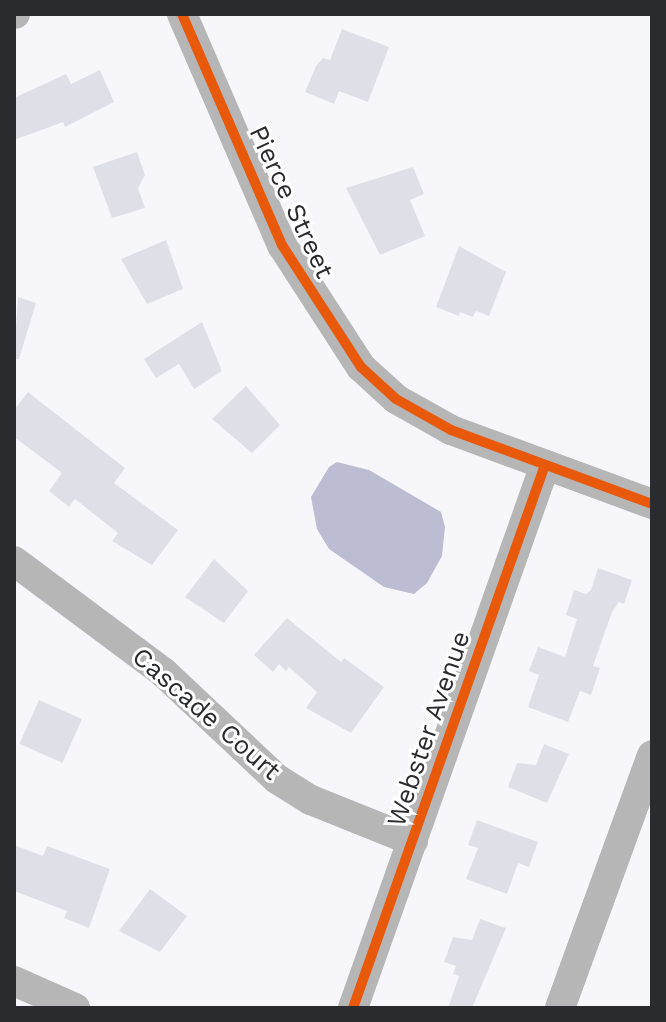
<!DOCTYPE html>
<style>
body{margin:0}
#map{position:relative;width:666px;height:1022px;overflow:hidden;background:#f7f7fb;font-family:"Work Sans",sans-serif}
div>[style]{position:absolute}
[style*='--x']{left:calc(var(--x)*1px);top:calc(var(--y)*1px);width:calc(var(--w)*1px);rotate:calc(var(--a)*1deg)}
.water>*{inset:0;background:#bcbcd2}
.building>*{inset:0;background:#dfdfe7;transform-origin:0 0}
.street>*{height:30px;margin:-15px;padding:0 15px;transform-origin:15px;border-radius:15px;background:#b6b6b7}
.cycleway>*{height:10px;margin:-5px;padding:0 5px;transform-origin:5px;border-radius:5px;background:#e8590c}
span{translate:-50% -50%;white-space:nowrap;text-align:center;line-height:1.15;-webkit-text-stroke:6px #fff;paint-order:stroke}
.street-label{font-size:26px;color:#2a2b2f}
.frame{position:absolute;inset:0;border:16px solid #2a2b2f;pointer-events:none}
</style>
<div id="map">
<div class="water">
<i style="clip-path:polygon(337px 462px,369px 470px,441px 512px,445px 527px,442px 556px,427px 583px,414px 594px,384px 587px,329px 549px,317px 529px,311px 497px,329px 467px)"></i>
</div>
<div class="building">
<i style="clip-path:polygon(342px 29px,389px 47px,368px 102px,339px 91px,334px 104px,305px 92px,316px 66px,323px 58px,330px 60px)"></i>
<i style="clip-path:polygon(100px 70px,114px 102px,65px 127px,63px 122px,14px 140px,14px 98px,66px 74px,71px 84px)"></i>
<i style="clip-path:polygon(137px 152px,145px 175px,138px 188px,145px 208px,112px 218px,93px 167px)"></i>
<i style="clip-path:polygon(413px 167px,424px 194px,410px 200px,425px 236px,380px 255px,346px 188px)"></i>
<i style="clip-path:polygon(166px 240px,183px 289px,147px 304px,121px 259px)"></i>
<i style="clip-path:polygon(459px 246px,506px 272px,489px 316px,476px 311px,473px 317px,460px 312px,459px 316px,436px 307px)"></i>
<i style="clip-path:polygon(18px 297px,36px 303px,19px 359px,14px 359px)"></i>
<i style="clip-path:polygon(202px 322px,222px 371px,194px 389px,179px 364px,156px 378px,144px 359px)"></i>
<i style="clip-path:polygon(246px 386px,280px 425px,252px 453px,212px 419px)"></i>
<i style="clip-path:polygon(28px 392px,125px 468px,114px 483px,178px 530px,152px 565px,112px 541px,118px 533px,75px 499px,69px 507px,49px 491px,62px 473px,14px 437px,14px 410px)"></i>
<i style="clip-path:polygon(214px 559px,248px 591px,224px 623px,185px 597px)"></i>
<i style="clip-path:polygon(598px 568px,632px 580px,624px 604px,619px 602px,612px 612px,593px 666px,600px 668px,591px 695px,580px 691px,568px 722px,528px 707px,539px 675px,529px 671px,538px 647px,565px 657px,577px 619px,566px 615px,574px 590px,586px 594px,591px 590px)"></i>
<i style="clip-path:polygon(287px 618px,341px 662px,344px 658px,384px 687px,351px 733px,306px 708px,317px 692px,289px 667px,286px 671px,279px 664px,273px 672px,254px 655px)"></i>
<i style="left:39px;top:700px;width:47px;height:48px;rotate:24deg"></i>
<i style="clip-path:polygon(544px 744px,569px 754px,547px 803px,508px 787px,517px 763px,536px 765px)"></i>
<i style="clip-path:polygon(477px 820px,538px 842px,529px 867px,518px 863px,507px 894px,466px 879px,478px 848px,468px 845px)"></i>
<i style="clip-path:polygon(14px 845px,43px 856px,47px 846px,110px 869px,89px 928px,64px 918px,67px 911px,14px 891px)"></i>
<i style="clip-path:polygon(150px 889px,187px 916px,160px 952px,119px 931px)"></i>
<i style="clip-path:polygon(480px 919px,506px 928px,472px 1008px,448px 1008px,459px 976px,453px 974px,456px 966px,444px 962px,453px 937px,472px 940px)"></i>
</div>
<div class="street">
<i style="--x:14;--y:14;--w:1;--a:0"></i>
<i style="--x:182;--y:14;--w:252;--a:66.6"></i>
<i style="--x:282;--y:245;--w:145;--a:57.1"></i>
<i style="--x:361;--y:367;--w:47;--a:42.4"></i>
<i style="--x:396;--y:399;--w:63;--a:29.4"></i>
<i style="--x:451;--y:430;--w:214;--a:20.2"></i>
<i style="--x:14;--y:561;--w:187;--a:36.7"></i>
<i style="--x:164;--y:673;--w:155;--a:43.2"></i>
<i style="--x:277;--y:779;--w:40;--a:32"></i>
<i style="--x:311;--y:800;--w:110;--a:21.9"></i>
<i style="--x:14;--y:981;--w:67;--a:23.9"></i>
<i style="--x:353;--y:1008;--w:576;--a:-70.53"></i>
<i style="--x:560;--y:1008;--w:269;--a:-70"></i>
</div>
<div class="cycleway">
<i style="--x:182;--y:14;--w:252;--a:66.6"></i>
<i style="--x:282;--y:245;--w:145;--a:57.1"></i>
<i style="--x:361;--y:367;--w:47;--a:42.4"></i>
<i style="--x:396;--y:399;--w:63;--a:29.4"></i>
<i style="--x:451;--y:430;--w:214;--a:20.2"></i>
<i style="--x:353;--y:1008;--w:576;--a:-70.53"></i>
</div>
<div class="street-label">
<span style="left:291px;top:202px;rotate:65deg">Pierce Street</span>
<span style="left:206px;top:714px;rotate:41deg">Cascade Court</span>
<span style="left:429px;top:729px;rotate:-71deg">Webster Avenue</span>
</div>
<div class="frame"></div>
</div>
